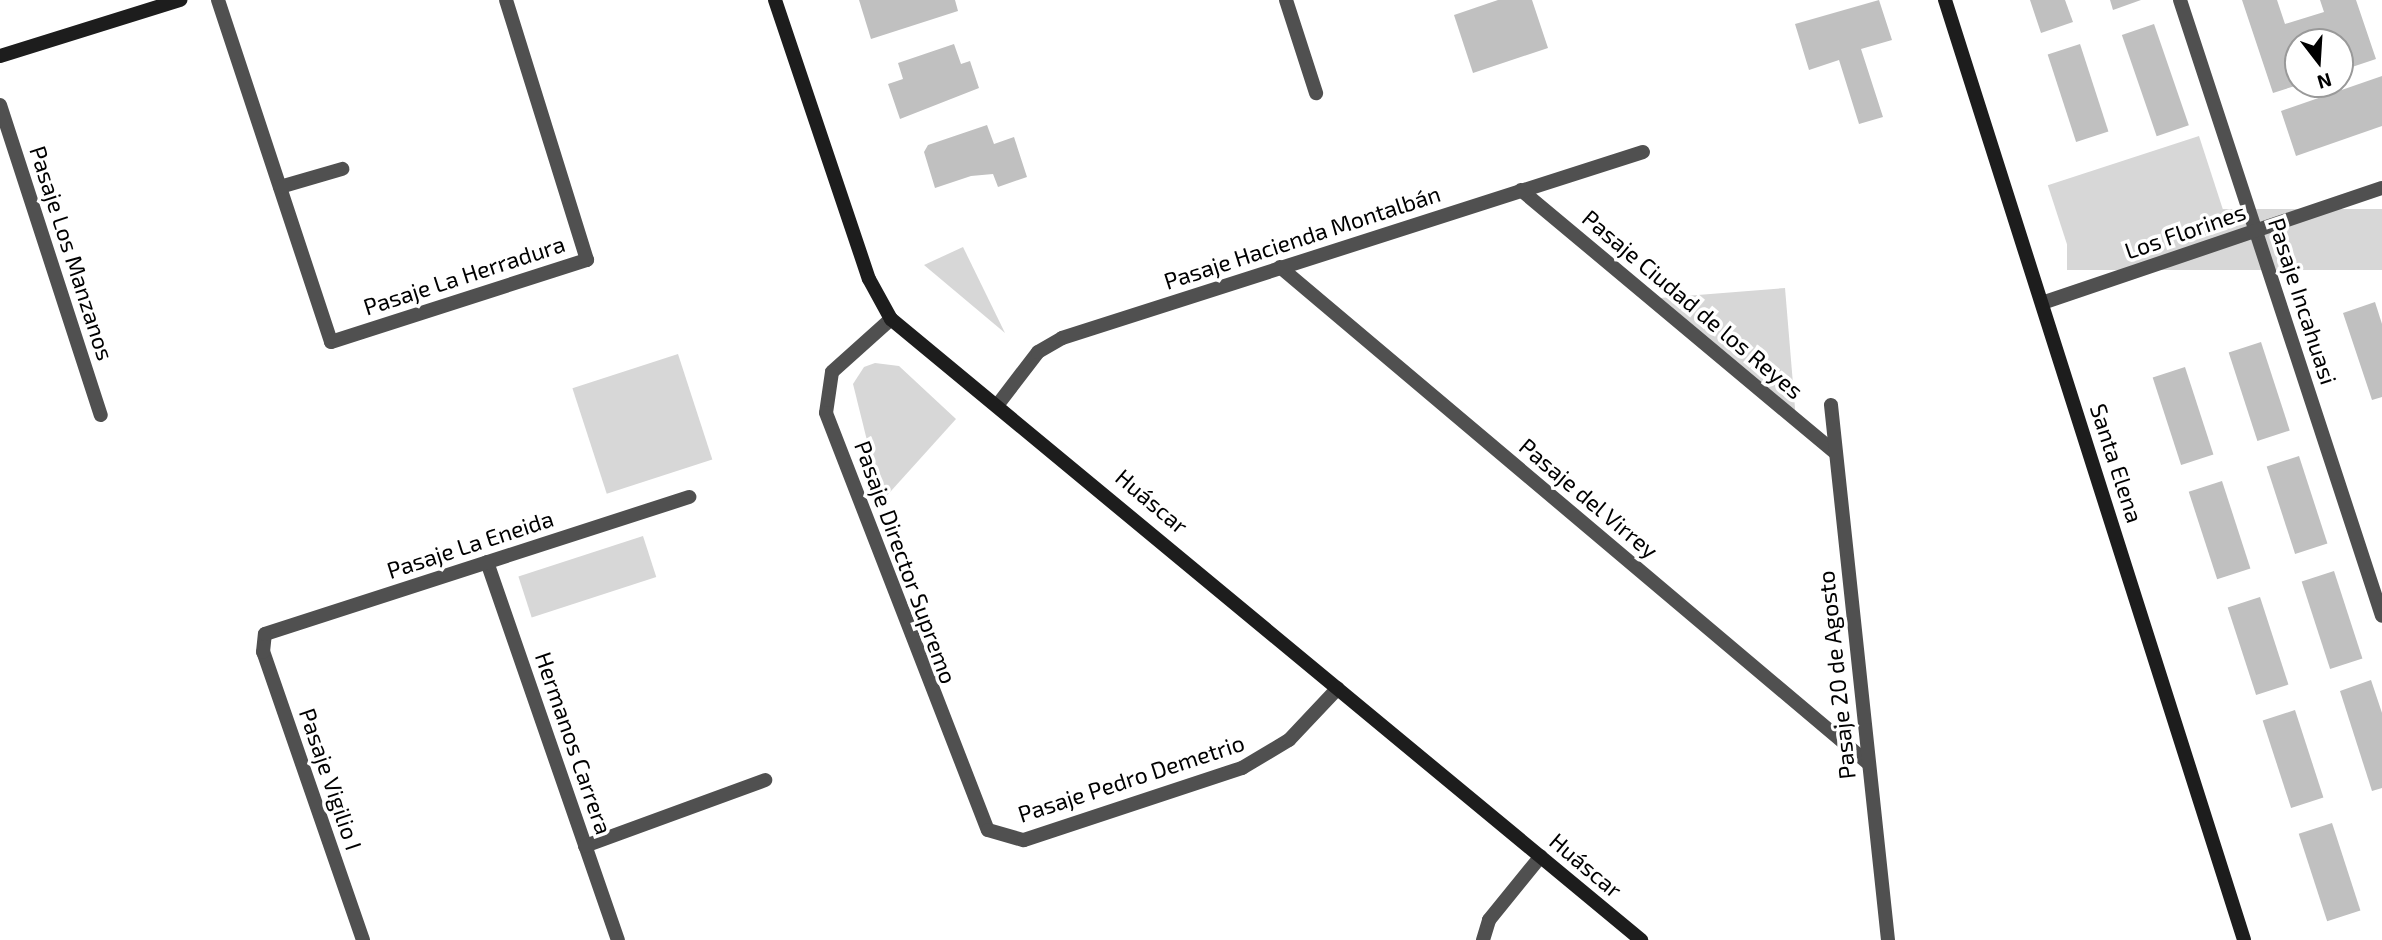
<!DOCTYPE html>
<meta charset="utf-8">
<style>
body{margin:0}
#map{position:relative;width:2382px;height:940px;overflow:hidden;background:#fff;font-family:"Exo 2",sans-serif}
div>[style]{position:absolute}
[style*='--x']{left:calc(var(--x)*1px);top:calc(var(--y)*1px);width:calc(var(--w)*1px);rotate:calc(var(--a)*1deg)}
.green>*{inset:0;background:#d7d7d7;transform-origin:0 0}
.building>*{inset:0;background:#c0c0c0;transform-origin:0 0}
.lane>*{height:14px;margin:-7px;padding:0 7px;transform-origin:7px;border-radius:7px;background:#505050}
.street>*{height:14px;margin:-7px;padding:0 7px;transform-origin:7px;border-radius:7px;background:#505050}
.secondary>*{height:14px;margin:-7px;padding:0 7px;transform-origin:7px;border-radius:7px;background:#1d1d1d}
span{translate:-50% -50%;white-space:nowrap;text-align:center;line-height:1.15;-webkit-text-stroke:7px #fff;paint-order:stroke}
.street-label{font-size:23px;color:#000}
.north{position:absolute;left:2284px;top:28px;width:70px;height:70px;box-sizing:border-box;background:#fff;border:2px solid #999;border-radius:50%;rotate:163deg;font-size:19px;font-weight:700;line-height:28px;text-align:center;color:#000}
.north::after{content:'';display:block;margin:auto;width:24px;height:32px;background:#000;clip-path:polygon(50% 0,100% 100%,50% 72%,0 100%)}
</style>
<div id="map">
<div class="green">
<i style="left:2199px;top:136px;width:85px;height:159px;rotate:72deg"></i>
<i style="left:2382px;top:209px;width:61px;height:315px;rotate:90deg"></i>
<i style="clip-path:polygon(963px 247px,1005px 333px,924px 265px)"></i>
<i style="clip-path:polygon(1785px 288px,1796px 420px,1647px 299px)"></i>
<i style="left:678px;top:354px;width:111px;height:111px;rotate:72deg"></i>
<i style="clip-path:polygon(875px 363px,899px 366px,956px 419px,882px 501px,853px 384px,864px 367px)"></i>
<i style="left:643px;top:536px;width:43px;height:131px;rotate:72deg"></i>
</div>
<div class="building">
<i style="clip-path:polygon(859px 0,955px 0,958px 11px,871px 39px)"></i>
<i style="clip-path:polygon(1498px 0,1532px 0,1548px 48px,1473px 73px,1454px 15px)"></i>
<i style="clip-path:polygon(1879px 0,1892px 40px,1861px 49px,1883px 117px,1859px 124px,1839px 60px,1809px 70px,1795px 24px)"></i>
<i style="clip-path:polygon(2030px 0,2065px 0,2073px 22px,2041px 33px)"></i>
<i style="clip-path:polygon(2110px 0,2141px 0,2113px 10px)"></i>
<i style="clip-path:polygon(2242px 0,2277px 0,2285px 24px,2324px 12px,2320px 0,2356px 0,2376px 59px,2340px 71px,2340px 42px,2298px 42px,2298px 85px,2273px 93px)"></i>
<i style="left:2154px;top:24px;width:107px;height:34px;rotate:71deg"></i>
<i style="clip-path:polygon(954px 44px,961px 64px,970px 61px,979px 88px,900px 119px,888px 84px,903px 79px,898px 63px)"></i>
<i style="left:2080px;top:44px;width:92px;height:34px;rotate:72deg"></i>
<i style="clip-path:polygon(2382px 76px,2382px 126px,2296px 156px,2281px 111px)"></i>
<i style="clip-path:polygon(987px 125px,994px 144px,1014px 137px,1027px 177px,998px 187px,993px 174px,971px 176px,935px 188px,924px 152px,928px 145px)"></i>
<i style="clip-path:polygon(2375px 302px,2382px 324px,2382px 397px,2372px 400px,2343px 313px)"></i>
<i style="left:2261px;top:342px;width:93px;height:34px;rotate:72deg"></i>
<i style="left:2185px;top:367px;width:92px;height:34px;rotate:72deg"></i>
<i style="left:2299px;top:456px;width:92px;height:34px;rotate:72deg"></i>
<i style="left:2222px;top:481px;width:92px;height:35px;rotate:72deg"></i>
<i style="left:2334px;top:571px;width:92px;height:34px;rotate:72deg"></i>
<i style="left:2260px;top:597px;width:92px;height:34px;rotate:72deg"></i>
<i style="clip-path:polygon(2371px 680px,2382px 713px,2382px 788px,2372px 791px,2340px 691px)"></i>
<i style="left:2295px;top:710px;width:92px;height:34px;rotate:72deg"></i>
<i style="left:2332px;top:823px;width:92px;height:35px;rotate:72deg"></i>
</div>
<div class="lane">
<i style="--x:1286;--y:0;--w:98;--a:72.1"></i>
</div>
<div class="street">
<i style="--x:218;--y:0;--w:360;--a:71.7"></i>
<i style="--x:331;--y:342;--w:269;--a:-17.8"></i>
<i style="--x:587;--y:260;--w:272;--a:-107.3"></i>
<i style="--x:2180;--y:0;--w:648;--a:71.84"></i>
<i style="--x:0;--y:105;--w:326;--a:72"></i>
<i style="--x:280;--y:187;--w:65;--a:-16.2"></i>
<i style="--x:1521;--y:190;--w:410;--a:39.9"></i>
<i style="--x:1280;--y:267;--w:769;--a:40.15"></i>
<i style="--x:2042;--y:303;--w:359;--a:-18.7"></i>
<i style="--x:891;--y:319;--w:79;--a:138.1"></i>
<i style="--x:832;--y:372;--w:41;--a:98.3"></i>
<i style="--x:826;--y:413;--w:447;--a:68.8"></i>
<i style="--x:988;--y:830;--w:37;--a:16"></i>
<i style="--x:1024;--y:840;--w:230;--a:-18.3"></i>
<i style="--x:1242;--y:768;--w:55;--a:-30.8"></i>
<i style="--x:1289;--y:740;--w:71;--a:-46.7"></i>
<i style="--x:999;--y:403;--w:64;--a:-52.6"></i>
<i style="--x:1038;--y:352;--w:28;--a:-30"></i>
<i style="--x:1062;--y:338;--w:610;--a:-17.75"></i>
<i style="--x:1831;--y:405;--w:538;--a:83.92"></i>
<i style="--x:487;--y:562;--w:400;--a:70.9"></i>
<i style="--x:585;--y:846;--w:192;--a:-20.1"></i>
<i style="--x:363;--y:940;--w:305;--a:-109.1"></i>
<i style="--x:263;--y:652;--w:18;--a:-84"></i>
<i style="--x:265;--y:634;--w:446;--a:-17.9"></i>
<i style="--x:1483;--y:940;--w:21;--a:-73"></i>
<i style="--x:1489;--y:920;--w:82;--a:-50.9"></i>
</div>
<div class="secondary">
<i style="--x:775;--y:0;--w:294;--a:71.4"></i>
<i style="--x:869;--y:279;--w:46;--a:61.2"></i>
<i style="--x:891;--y:319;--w:974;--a:39.62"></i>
<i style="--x:1945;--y:0;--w:986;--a:72.35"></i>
<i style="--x:0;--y:56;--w:189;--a:-17.3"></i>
</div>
<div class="street-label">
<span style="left:2185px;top:231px;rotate:-19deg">Los Florines</span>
<span style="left:1302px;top:237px;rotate:-18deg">Pasaje Hacienda Montalbán</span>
<span style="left:72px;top:253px;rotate:72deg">Pasaje Los Manzanos</span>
<span style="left:464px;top:275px;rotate:-18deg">Pasaje La Herradura</span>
<span style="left:2303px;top:301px;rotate:72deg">Pasaje Incahuasi</span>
<span style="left:1693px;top:304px;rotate:40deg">Pasaje Ciudad de los Reyes</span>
<span style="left:2117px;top:463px;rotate:72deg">Santa Elena</span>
<span style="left:1589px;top:498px;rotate:40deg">Pasaje del Virrey</span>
<span style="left:1152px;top:501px;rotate:40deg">Huáscar</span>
<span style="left:470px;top:544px;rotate:-18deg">Pasaje La Eneida</span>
<span style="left:906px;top:562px;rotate:70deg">Pasaje Director Supremo</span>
<span style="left:1836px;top:675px;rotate:-96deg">Pasaje 20 de Agosto</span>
<span style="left:574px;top:743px;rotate:71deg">Hermanos Carrera</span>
<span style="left:1131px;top:778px;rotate:-18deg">Pasaje Pedro Demetrio</span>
<span style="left:331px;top:779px;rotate:71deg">Pasaje Vigilio I</span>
<span style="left:1586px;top:865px;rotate:40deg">Huáscar</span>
</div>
<div class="north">N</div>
</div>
